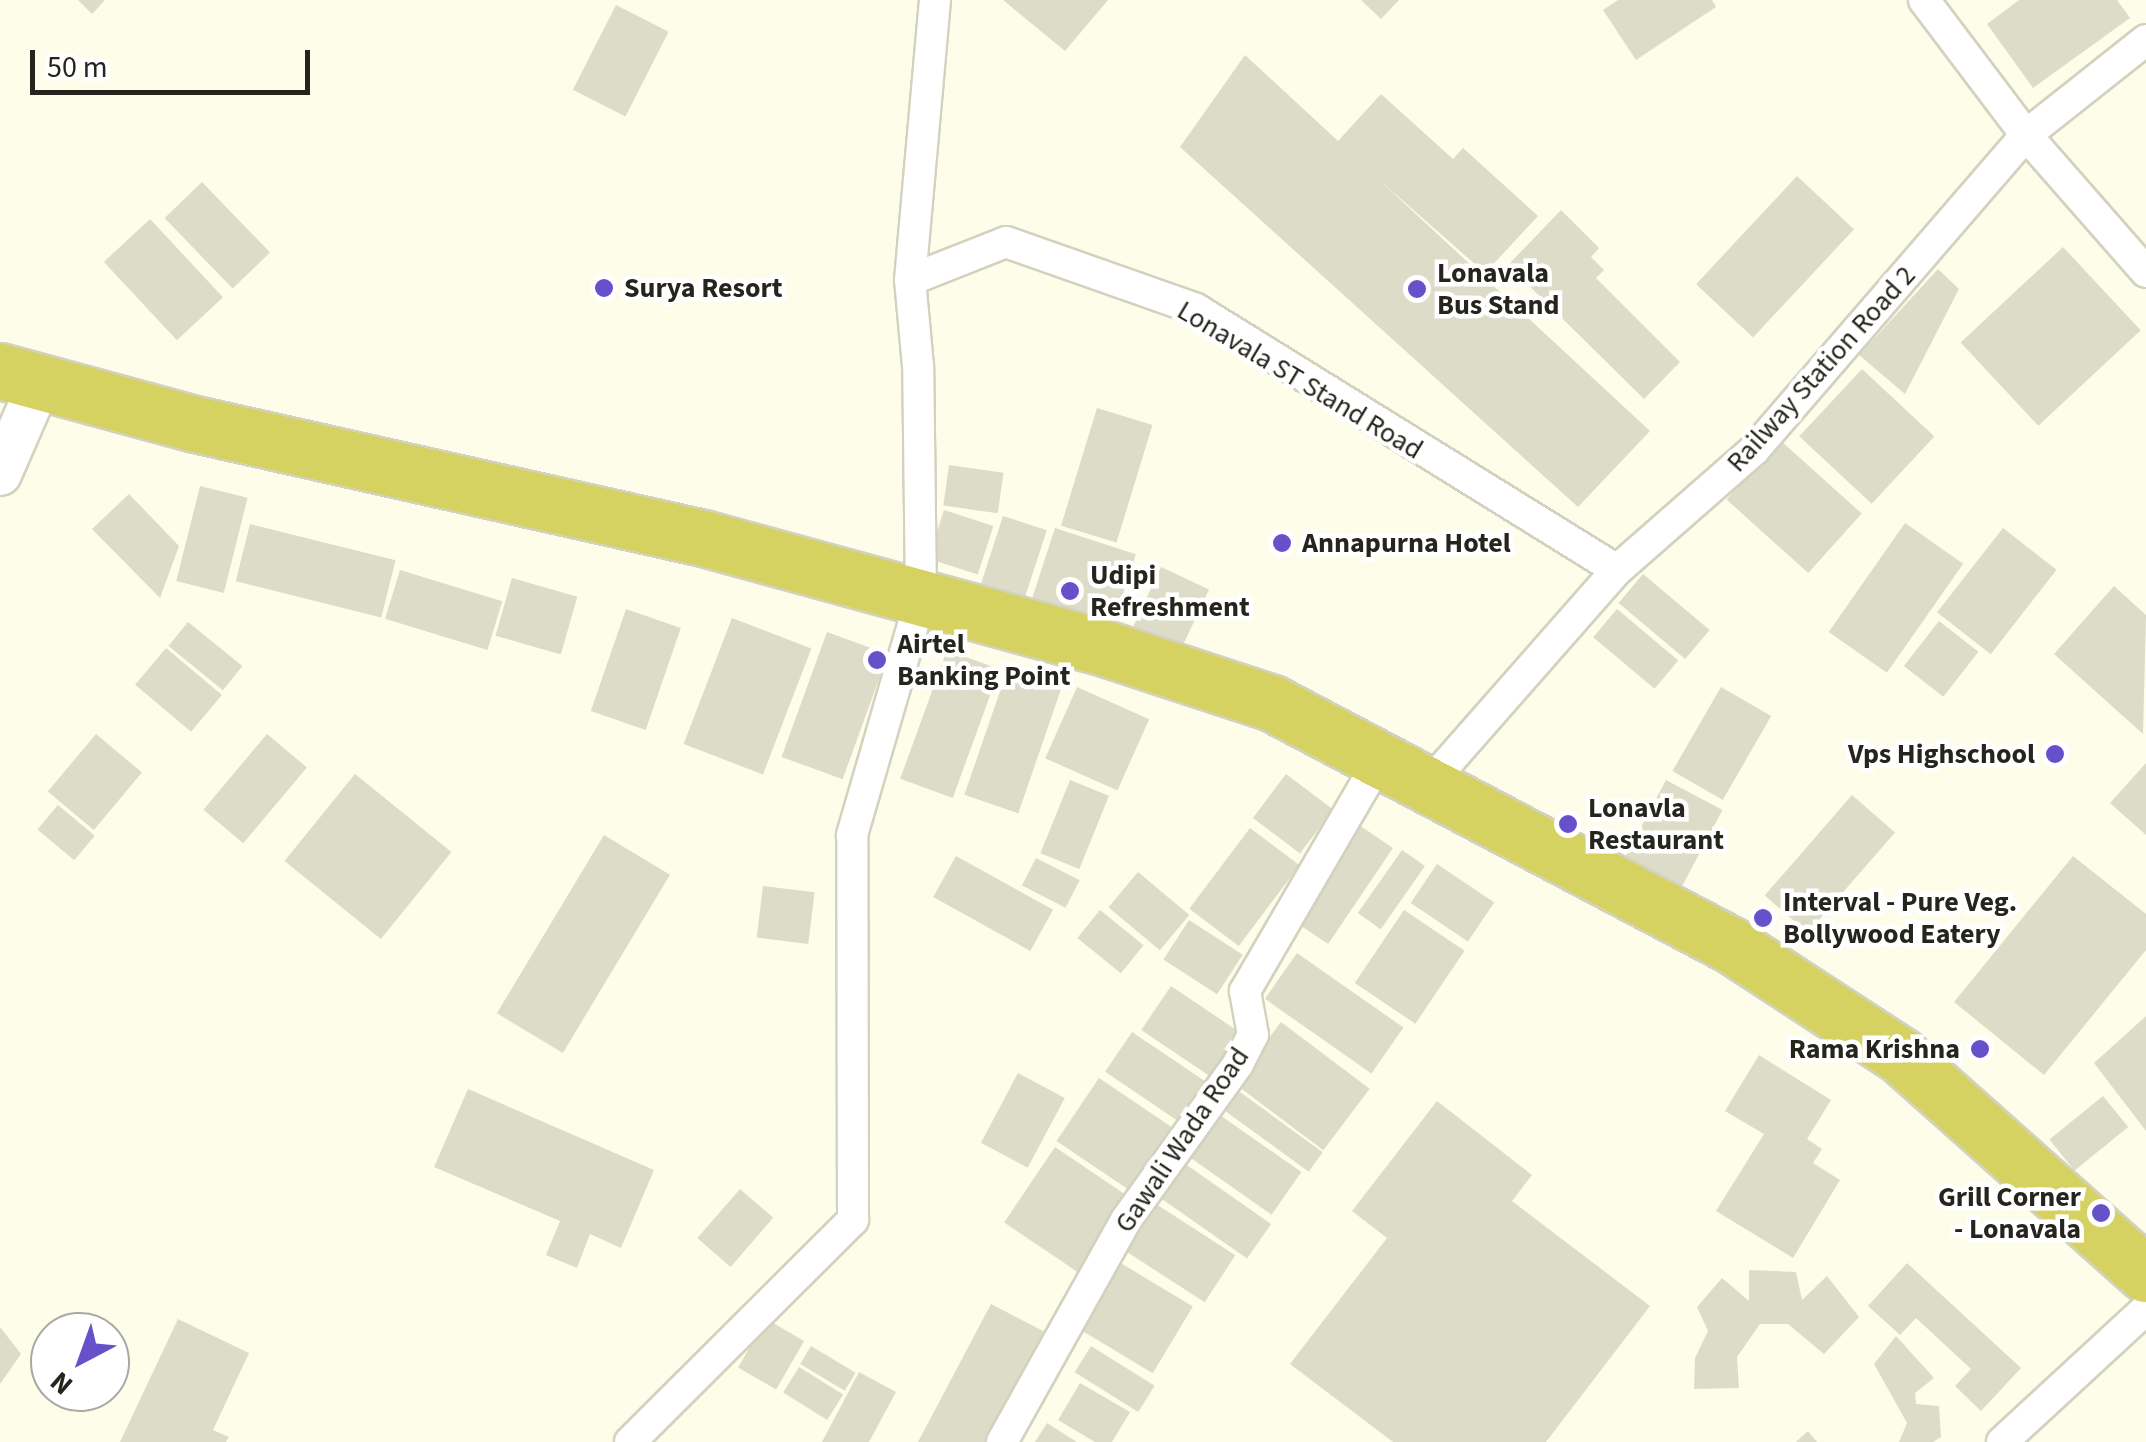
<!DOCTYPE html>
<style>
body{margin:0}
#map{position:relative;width:2146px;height:1442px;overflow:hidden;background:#fdfdea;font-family:"Source Sans 3",sans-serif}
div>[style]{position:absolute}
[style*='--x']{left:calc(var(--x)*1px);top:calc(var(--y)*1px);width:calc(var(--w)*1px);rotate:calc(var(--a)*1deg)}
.building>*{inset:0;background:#dcdcc8;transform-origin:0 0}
.roads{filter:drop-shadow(2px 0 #d2d2bf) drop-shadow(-2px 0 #d2d2bf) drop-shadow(0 2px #d2d2bf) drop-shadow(0 -2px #d2d2bf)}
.street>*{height:30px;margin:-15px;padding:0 15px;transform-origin:15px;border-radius:15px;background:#fff}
.secondary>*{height:42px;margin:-21px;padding:0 21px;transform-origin:21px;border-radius:21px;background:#fff}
.highway>*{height:55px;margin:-27.5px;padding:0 27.5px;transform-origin:27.5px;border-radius:27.5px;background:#d6d262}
.dots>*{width:28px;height:28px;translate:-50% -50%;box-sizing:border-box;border:5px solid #fff;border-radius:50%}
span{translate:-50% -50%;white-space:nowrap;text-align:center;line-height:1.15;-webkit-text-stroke:9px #fff;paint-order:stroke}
.poi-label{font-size:28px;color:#25251d;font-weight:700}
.left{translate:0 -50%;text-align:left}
.right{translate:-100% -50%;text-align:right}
.street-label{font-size:28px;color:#25251d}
.north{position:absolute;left:30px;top:1312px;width:100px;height:100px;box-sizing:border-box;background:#fff;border:2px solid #a8a8a5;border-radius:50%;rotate:221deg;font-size:28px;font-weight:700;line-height:40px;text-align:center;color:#25251d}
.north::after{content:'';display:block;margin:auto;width:35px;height:45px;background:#6751ca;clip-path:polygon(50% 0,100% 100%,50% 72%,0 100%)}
.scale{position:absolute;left:30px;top:50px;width:280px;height:45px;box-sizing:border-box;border:5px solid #25251d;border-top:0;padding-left:12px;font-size:30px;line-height:35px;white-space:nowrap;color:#25251d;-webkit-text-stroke:8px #fff;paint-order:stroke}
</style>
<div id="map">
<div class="building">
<i style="clip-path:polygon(78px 0,105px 0,92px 14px)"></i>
<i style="clip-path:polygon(1003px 0,1108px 0,1065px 51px)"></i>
<i style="clip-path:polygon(1361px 0,1399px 0,1381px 19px)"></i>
<i style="clip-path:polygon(1618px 0,1712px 0,1716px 7px,1636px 60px,1603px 10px)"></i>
<i style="clip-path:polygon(2019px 0,2117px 0,2130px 18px,2033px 88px,1987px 24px)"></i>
<i style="left:616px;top:5px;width:59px;height:95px;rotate:27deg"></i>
<i style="clip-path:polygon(1245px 55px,1338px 141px,1381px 94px,1453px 159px,1463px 148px,1538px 216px,1485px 273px,1377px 178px,1650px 431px,1578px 507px,1180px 147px)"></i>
<i style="left:1797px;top:176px;width:78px;height:148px;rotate:43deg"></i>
<i style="left:202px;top:182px;width:98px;height:52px;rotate:46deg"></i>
<i style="clip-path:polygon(1561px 210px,1599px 248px,1591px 257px,1604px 270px,1596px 278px,1680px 362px,1644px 399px,1508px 265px)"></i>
<i style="left:150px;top:219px;width:107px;height:63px;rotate:47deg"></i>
<i style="left:2063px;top:247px;width:114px;height:140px;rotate:47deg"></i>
<i style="clip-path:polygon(1938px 269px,1959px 289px,1905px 394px,1859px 355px)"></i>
<i style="left:1862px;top:369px;width:99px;height:92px;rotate:43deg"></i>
<i style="left:1097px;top:408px;width:58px;height:123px;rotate:17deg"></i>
<i style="left:1780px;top:440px;width:110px;height:80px;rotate:42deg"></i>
<i style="left:949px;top:465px;width:55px;height:41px;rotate:8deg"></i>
<i style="left:200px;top:486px;width:49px;height:98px;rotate:14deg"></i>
<i style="clip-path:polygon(129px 494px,179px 546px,160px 598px,92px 529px)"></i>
<i style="left:944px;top:510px;width:52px;height:51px;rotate:18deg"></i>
<i style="left:1003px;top:516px;width:46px;height:71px;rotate:18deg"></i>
<i style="left:1905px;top:523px;width:71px;height:133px;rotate:35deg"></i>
<i style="left:250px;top:524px;width:150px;height:59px;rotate:14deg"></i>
<i style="left:1055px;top:528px;width:85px;height:75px;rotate:18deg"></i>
<i style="left:2003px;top:528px;width:68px;height:107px;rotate:38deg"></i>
<i style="left:1161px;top:567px;width:53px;height:70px;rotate:25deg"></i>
<i style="left:400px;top:570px;width:107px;height:51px;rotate:17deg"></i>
<i style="left:1643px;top:574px;width:87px;height:38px;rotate:40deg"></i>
<i style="left:512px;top:578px;width:68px;height:60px;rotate:16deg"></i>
<i style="clip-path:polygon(2114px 586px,2146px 615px,2143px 734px,2054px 654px)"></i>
<i style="left:626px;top:609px;width:58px;height:108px;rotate:19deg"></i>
<i style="left:1617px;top:609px;width:80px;height:37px;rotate:40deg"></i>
<i style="left:732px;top:618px;width:85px;height:135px;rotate:21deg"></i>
<i style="left:1939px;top:621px;width:50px;height:57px;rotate:38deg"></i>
<i style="left:188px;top:622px;width:70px;height:31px;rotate:39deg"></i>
<i style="left:827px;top:632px;width:65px;height:133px;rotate:20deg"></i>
<i style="left:166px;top:648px;width:73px;height:48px;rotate:40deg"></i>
<i style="left:947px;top:650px;width:56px;height:137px;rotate:20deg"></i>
<i style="left:1007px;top:671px;width:57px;height:131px;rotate:19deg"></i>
<i style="left:1077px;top:687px;width:79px;height:78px;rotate:24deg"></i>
<i style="left:1721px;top:687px;width:58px;height:97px;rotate:30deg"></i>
<i style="left:96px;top:734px;width:60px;height:75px;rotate:40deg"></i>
<i style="left:267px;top:734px;width:52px;height:99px;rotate:40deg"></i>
<i style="clip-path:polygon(2146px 763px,2146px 835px,2110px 803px)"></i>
<i style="left:355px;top:774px;width:124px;height:112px;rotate:39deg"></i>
<i style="left:1286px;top:774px;width:59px;height:55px;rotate:37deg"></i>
<i style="left:1070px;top:780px;width:42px;height:79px;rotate:22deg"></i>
<i style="left:1666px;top:780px;width:64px;height:93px;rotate:28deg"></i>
<i style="left:1852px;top:795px;width:57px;height:133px;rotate:41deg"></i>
<i style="left:58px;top:805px;width:48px;height:32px;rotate:40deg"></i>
<i style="left:1359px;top:825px;width:41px;height:116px;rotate:34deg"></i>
<i style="left:1250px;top:828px;width:62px;height:101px;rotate:37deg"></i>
<i style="left:604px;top:835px;width:77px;height:208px;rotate:31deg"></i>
<i style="left:1402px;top:850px;width:28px;height:77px;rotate:35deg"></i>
<i style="left:956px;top:856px;width:111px;height:47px;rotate:29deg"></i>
<i style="clip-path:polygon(2073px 856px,2146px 914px,2146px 950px,2044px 1075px,1954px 1002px)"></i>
<i style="left:1036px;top:858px;width:49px;height:31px;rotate:27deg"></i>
<i style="left:1437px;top:864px;width:69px;height:47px;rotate:34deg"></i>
<i style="left:1138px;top:872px;width:67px;height:46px;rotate:40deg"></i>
<i style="left:763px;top:886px;width:52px;height:52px;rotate:7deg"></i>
<i style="left:1100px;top:910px;width:56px;height:36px;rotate:39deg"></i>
<i style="left:1404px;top:910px;width:73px;height:88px;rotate:34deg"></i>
<i style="left:1189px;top:920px;width:64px;height:47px;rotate:33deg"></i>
<i style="left:1297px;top:953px;width:130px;height:56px;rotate:35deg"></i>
<i style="left:1171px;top:986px;width:92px;height:53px;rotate:34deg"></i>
<i style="clip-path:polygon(2146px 1016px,2146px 1131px,2094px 1063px)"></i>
<i style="left:1281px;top:1022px;width:111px;height:77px;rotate:37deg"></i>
<i style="left:1132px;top:1032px;width:103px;height:48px;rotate:34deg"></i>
<i style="clip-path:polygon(1759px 1055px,1831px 1100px,1807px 1139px,1822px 1149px,1813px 1163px,1840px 1180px,1793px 1258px,1716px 1211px,1764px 1134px,1725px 1111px)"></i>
<i style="left:1018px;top:1073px;width:53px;height:79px;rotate:28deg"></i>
<i style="left:1099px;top:1078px;width:101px;height:76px;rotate:34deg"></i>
<i style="left:1233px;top:1087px;width:111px;height:24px;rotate:36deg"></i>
<i style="clip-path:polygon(468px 1089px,654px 1170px,621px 1248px,590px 1234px,577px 1268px,546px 1255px,560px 1221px,434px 1167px)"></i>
<i style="left:2103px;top:1096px;width:40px;height:69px;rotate:51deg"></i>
<i style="clip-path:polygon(1437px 1101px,1532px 1175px,1512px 1201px,1650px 1306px,1546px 1442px,1393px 1442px,1290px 1364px,1387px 1238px,1352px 1211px)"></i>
<i style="left:1217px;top:1113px;width:103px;height:52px;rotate:35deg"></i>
<i style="left:1055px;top:1147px;width:100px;height:91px;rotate:34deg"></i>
<i style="left:1181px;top:1161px;width:110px;height:42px;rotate:35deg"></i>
<i style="left:740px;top:1189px;width:44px;height:65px;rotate:41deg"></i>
<i style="left:1153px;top:1202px;width:98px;height:56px;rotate:33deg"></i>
<i style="left:1114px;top:1259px;width:92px;height:78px;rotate:31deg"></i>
<i style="clip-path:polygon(1907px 1263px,2021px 1368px,1981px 1411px,1955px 1386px,1971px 1369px,1916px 1318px,1900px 1335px,1868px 1306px)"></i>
<i style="clip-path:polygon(1749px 1270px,1796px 1272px,1802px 1300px,1827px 1276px,1859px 1317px,1824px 1354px,1788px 1324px,1760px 1324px,1737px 1357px,1739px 1388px,1694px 1389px,1695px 1358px,1708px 1331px,1697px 1307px,1722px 1278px,1749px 1301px)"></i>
<i style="clip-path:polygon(991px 1304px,1047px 1333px,990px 1442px,918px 1442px)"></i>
<i style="clip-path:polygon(178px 1319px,249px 1353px,213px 1430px,229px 1437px,226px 1442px,120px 1442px)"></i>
<i style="left:766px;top:1319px;width:44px;height:56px;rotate:30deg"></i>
<i style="clip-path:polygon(0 1327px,21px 1354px,0 1384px)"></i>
<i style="clip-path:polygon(1896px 1336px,1934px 1378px,1915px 1393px,1916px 1404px,1939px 1406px,1941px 1437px,1933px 1442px,1899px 1442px,1907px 1423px,1874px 1364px)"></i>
<i style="left:811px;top:1346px;width:52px;height:21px;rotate:31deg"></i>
<i style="left:1091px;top:1346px;width:75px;height:31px;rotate:32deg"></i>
<i style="left:799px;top:1367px;width:52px;height:30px;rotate:32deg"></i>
<i style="clip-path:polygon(859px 1372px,896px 1392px,869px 1442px,822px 1442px)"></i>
<i style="clip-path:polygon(1080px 1383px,1130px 1412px,1112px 1442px,1095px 1442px,1058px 1420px)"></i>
<i style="clip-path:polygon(1047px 1423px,1077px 1442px,1035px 1442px)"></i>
<i style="clip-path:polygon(1808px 1431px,1817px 1442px,1796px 1442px)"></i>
</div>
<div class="roads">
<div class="street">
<i style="--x:2146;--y:40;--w:153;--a:141.6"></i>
<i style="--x:2026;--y:135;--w:182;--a:48.8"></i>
<i style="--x:910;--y:280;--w:103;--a:-21.6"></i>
<i style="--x:1006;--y:242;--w:201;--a:19.4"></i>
<i style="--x:1196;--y:309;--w:495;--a:31.8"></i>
<i style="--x:1421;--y:793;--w:297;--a:-48.7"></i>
<i style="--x:1617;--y:570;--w:182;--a:-41.2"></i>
<i style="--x:1754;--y:450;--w:416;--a:-49.2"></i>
<i style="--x:2026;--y:135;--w:169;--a:-127.1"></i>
<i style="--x:630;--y:1442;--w:315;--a:-44.9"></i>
<i style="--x:853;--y:1220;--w:385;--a:-90.1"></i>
<i style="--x:852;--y:835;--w:248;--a:-73.8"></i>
<i style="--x:921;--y:597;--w:231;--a:-90.7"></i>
<i style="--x:918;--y:366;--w:86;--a:-95.3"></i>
<i style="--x:910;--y:280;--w:281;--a:-84.9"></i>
<i style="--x:1002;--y:1442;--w:254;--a:-60.8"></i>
<i style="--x:1126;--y:1220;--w:192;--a:-54.3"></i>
<i style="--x:1238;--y:1064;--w:33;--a:-63"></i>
<i style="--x:1253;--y:1035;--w:45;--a:-100.3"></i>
<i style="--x:1245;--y:991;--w:241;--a:-59.8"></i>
<i style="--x:2002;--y:1442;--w:196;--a:-42.7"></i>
</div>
<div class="secondary">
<i style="--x:0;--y:474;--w:100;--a:-66.5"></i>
</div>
<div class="highway">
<i style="--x:0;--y:371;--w:202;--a:15.2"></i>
<i style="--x:195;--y:424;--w:521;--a:12.65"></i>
<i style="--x:703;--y:538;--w:406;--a:15.3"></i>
<i style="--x:1095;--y:645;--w:186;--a:18.1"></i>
<i style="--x:1272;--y:703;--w:519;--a:27.8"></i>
<i style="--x:1731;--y:945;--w:203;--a:33.1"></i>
<i style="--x:1901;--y:1056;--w:328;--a:41.7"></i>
</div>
</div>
<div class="dots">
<i style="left:604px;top:288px;background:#6751ca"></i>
<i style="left:1417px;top:289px;background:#6751ca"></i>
<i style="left:1282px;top:543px;background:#6751ca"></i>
<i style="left:1070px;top:591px;background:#6751ca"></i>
<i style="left:877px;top:660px;background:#6751ca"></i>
<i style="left:2055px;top:754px;background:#6751ca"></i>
<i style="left:1568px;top:824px;background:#6751ca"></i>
<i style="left:1763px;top:918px;background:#6751ca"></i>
<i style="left:1980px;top:1049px;background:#6751ca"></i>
<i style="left:2101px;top:1213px;background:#6751ca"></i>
</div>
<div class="poi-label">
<span class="left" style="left:1437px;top:289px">Lonavala<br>Bus Stand</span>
<span class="left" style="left:624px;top:288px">Surya Resort</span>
<span class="left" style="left:1302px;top:543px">Annapurna Hotel</span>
<span class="left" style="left:1090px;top:591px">Udipi<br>Refreshment</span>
<span class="left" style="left:897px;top:660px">Airtel<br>Banking Point</span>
<span class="right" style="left:2035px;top:754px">Vps Highschool</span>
<span class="left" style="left:1588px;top:824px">Lonavla<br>Restaurant</span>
<span class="left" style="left:1783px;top:918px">Interval - Pure Veg.<br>Bollywood Eatery</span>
<span class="right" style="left:1960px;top:1049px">Rama Krishna</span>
<span class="right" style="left:2081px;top:1213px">Grill Corner<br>- Lonavala</span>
</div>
<div class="street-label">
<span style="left:1821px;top:369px;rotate:-48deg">Railway Station Road 2</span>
<span style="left:1300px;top:380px;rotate:31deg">Lonavala ST Stand Road</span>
<span style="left:1182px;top:1140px;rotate:-56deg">Gawali Wada Road</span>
</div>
<div class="north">N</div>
<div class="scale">50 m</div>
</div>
